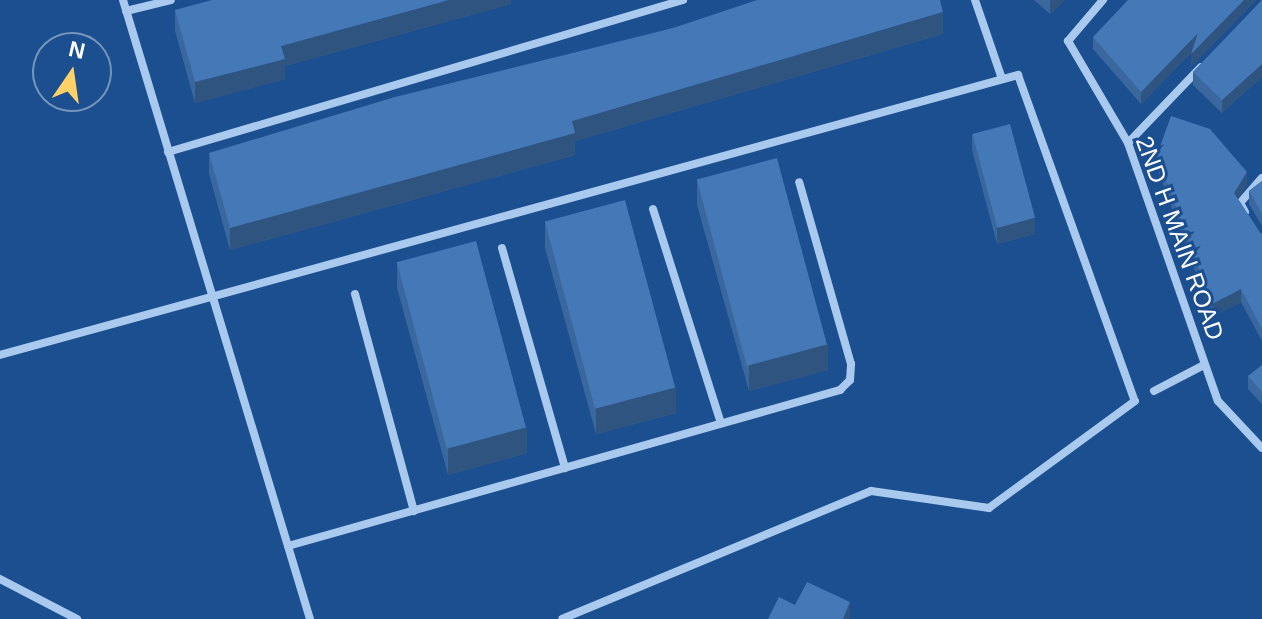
<!DOCTYPE html>
<style>
body{margin:0}
#map{position:relative;width:1262px;height:619px;overflow:hidden;background:#1b4f8f;font-family:Arial,sans-serif}
div>[style]{position:absolute}
[style*='--x']{left:calc(var(--x)*1px);top:calc(var(--y)*1px);width:calc(var(--w)*1px);rotate:calc(var(--a)*1deg)}
.street>*{height:8px;margin:-4px;padding:0 4px;transform-origin:4px;border-radius:4px;background:#a9c9ee}
.wall>*{inset:0;background:#3a679d}
.shaded-wall>*{inset:0;background:#305480}
.building>*{inset:0;background:#4478b7;transform-origin:0 0}
span{translate:-50% -50%;white-space:nowrap;text-align:center;line-height:1.15;-webkit-text-stroke:6px #1b4f8f;paint-order:stroke}
.street-label{font-size:24px;color:#fff}
.north{position:absolute;left:32px;top:32px;width:80px;height:80px;box-sizing:border-box;background:#1b4f8f;border:2px solid #7695bc;border-radius:50%;rotate:13deg;font-size:22px;font-weight:700;line-height:32px;text-align:center;color:#fff}
.north::after{content:'';display:block;margin:auto;width:28px;height:36px;background:#ffd166;clip-path:polygon(50% 0,100% 100%,50% 72%,0 100%)}
</style>
<div id="map">
<div class="street">
<i style="--x:123;--y:0;--w:647;--a:73.19"></i>
<i style="--x:975;--y:0;--w:83;--a:71.1"></i>
<i style="--x:1103;--y:0;--w:54;--a:130.5"></i>
<i style="--x:1068;--y:41;--w:118;--a:59.5"></i>
<i style="--x:1128;--y:143;--w:273;--a:70.8"></i>
<i style="--x:1218;--y:401;--w:64;--a:46.9"></i>
<i style="--x:126;--y:11;--w:46;--a:-13.7"></i>
<i style="--x:1128;--y:143;--w:105;--a:-46.2"></i>
<i style="--x:168;--y:152;--w:537;--a:-16.44"></i>
<i style="--x:653;--y:209;--w:225;--a:72.4"></i>
<i style="--x:1245;--y:212;--w:10;--a:-119"></i>
<i style="--x:1240;--y:203;--w:33;--a:-49"></i>
<i style="--x:502;--y:248;--w:229;--a:74"></i>
<i style="--x:355;--y:294;--w:225;--a:74.8"></i>
<i style="--x:0;--y:355;--w:1056;--a:-15.38"></i>
<i style="--x:1018;--y:75;--w:346;--a:70.3"></i>
<i style="--x:1135;--y:401;--w:181;--a:143.8"></i>
<i style="--x:989;--y:508;--w:119;--a:-171.8"></i>
<i style="--x:871;--y:491;--w:334;--a:157.5"></i>
<i style="--x:1154;--y:391;--w:56;--a:-27.5"></i>
<i style="--x:288;--y:546;--w:574;--a:-15.78"></i>
<i style="--x:840;--y:390;--w:14;--a:-45"></i>
<i style="--x:850;--y:380;--w:16;--a:-86"></i>
<i style="--x:851;--y:364;--w:189;--a:-105.9"></i>
<i style="--x:0;--y:579;--w:87;--a:27.5"></i>
</div>
<div class="wall">
<i style="clip-path:polygon(511px 0,511px 4px,285px 66px,285px 79px,195px 103px,175px 31px,175px 10px)"></i>
<i style="clip-path:polygon(1034px 0,1065px 0,1050px 14px)"></i>
<i style="clip-path:polygon(1256px 0,1191px 67px,1192px 52px,1141px 104px,1093px 49px,1093px 37px)"></i>
<i style="clip-path:polygon(1262px 0,1262px 77px,1222px 113px,1193px 85px,1193px 72px)"></i>
<i style="clip-path:polygon(673px 28px,943px 34px,575px 141px,575px 155px,230px 250px,209px 174px,209px 153px)"></i>
<i style="clip-path:polygon(972px 134px,1035px 234px,997px 244px,972px 150px)"></i>
<i style="clip-path:polygon(1157px 155px,1247px 184px,1238px 199px,1261px 234px,1262px 233px,1262px 341px,1241px 302px,1212px 317px,1157px 168px)"></i>
<i style="clip-path:polygon(697px 179px,828px 370px,749px 391px,697px 205px)"></i>
<i style="clip-path:polygon(1262px 181px,1262px 226px,1249px 204px,1249px 191px)"></i>
<i style="clip-path:polygon(545px 222px,676px 413px,596px 434px,545px 248px)"></i>
<i style="clip-path:polygon(397px 262px,527px 453px,448px 475px,397px 288px)"></i>
<i style="clip-path:polygon(1262px 365px,1262px 404px,1248px 389px,1248px 376px)"></i>
</div>
<div class="shaded-wall">
<i style="clip-path:polygon(449px 0,511px 0,511px 4px,285px 66px,285px 79px,195px 103px,195px 82px,281px 46px)"></i>
<i style="clip-path:polygon(1051px 0,1065px 0,1050px 14px,1050px 1px)"></i>
<i style="clip-path:polygon(1244px 0,1256px 0,1191px 67px,1191px 54px)"></i>
<i style="clip-path:polygon(943px 12px,943px 34px,575px 141px,575px 155px,230px 250px,230px 228px,572px 121px)"></i>
<i style="clip-path:polygon(1198px 33px,1198px 46px,1141px 104px,1141px 92px)"></i>
<i style="clip-path:polygon(1262px 64px,1262px 77px,1222px 113px,1222px 100px)"></i>
<i style="clip-path:polygon(1247px 172px,1247px 184px,1234px 206px,1234px 193px)"></i>
<i style="clip-path:polygon(1035px 218px,1035px 234px,997px 244px,997px 228px)"></i>
<i style="clip-path:polygon(1241px 289px,1241px 302px,1212px 317px,1212px 304px)"></i>
<i style="clip-path:polygon(828px 344px,828px 370px,749px 391px,749px 365px)"></i>
<i style="clip-path:polygon(676px 387px,676px 413px,596px 434px,596px 408px)"></i>
<i style="clip-path:polygon(527px 427px,527px 453px,448px 475px,448px 448px)"></i>
<i style="clip-path:polygon(850px 602px,850px 619px,843px 619px)"></i>
</div>
<div class="building">
<i style="clip-path:polygon(212px 0,449px 0,281px 46px,285px 59px,195px 82px,175px 10px)"></i>
<i style="clip-path:polygon(757px 0,940px 0,943px 12px,572px 121px,575px 133px,230px 228px,209px 153px,395px 97px,673px 28px)"></i>
<i style="clip-path:polygon(1128px 0,1244px 0,1191px 54px,1198px 33px,1141px 92px,1093px 37px)"></i>
<i style="clip-path:polygon(1262px 0,1262px 64px,1222px 100px,1193px 72px)"></i>
<i style="clip-path:polygon(1171px 116px,1210px 129px,1247px 172px,1234px 193px,1261px 234px,1262px 233px,1262px 329px,1241px 289px,1212px 304px,1157px 155px)"></i>
<i style="left:1010px;top:124px;width:97px;height:39px;rotate:75deg"></i>
<i style="left:777px;top:158px;width:193px;height:83px;rotate:75deg"></i>
<i style="clip-path:polygon(1262px 181px,1262px 214px,1249px 191px)"></i>
<i style="left:625px;top:200px;width:194px;height:83px;rotate:75deg"></i>
<i style="left:476px;top:241px;width:193px;height:82px;rotate:75deg"></i>
<i style="clip-path:polygon(1262px 365px,1262px 392px,1248px 376px)"></i>
<i style="clip-path:polygon(807px 582px,850px 602px,843px 619px,768px 619px,779px 597px,795px 605px)"></i>
</div>
<div class="street-label">
<span style="left:1180px;top:238px;rotate:70deg">2ND H MAIN ROAD</span>
</div>
<div class="north">N</div>
</div>
